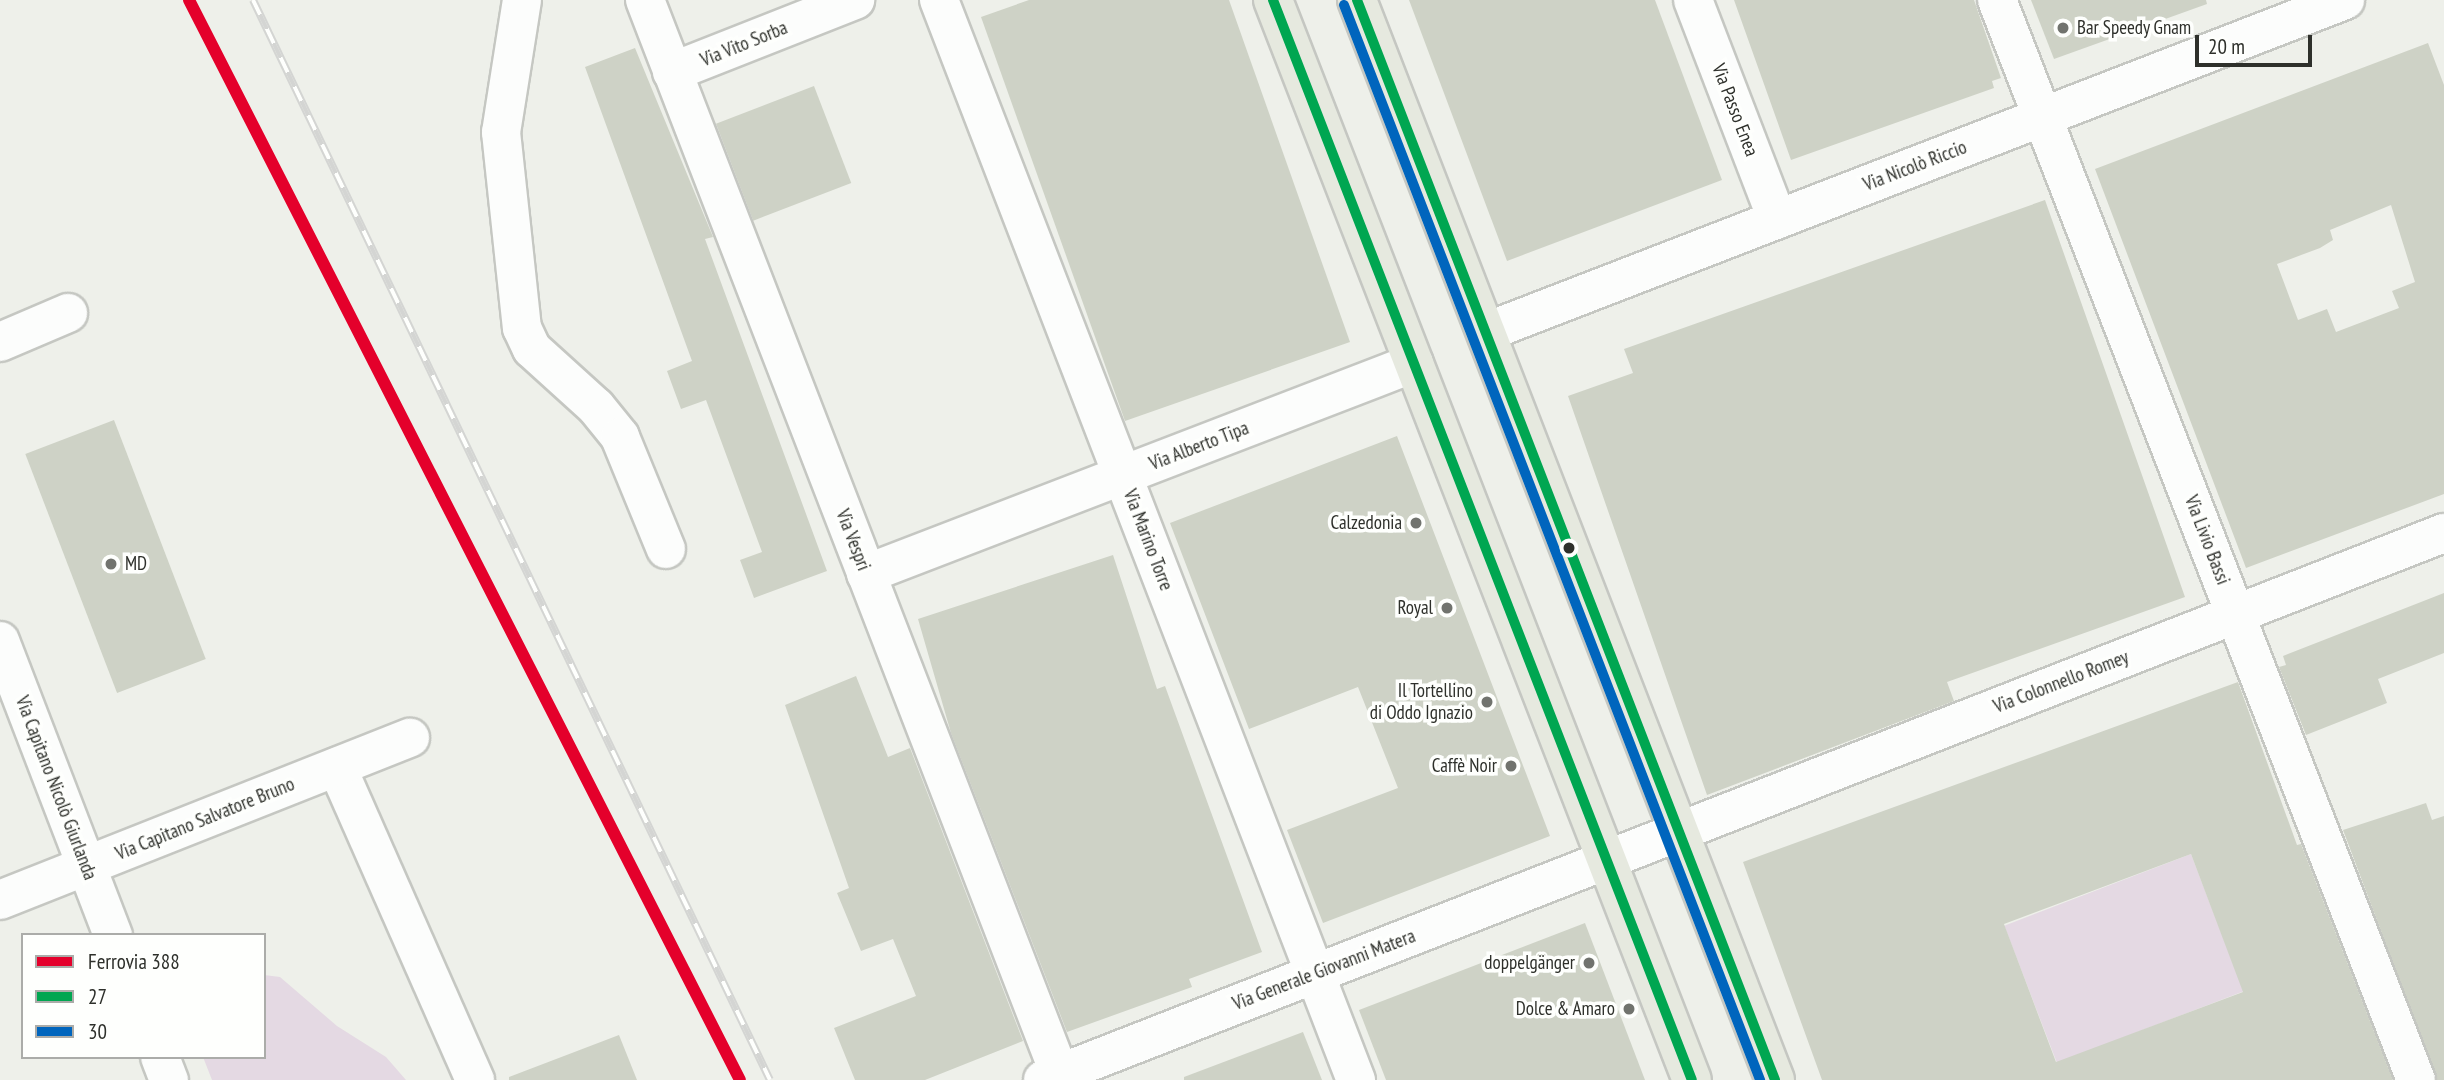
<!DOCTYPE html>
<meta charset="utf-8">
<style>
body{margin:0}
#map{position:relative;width:2444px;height:1080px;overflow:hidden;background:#eef0ea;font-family:"PT Sans Narrow",sans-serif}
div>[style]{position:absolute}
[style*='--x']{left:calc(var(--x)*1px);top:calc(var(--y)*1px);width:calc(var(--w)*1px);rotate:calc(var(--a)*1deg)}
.green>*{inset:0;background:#e4d9e3;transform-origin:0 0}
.building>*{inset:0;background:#ced2c6;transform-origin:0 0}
.roads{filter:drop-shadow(2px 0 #c5c7c2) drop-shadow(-2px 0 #c5c7c2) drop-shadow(0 2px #c5c7c2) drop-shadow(0 -2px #c5c7c2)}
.minor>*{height:38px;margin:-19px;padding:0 19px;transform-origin:19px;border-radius:19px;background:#fcfdfc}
.major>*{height:38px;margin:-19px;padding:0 19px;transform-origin:19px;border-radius:19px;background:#e6e9df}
.rail>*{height:8px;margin-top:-4px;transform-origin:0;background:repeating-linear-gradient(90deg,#fefffd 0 16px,#d4d5d3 0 32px);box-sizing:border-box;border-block:2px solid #d4d5d3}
.bus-1>*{height:10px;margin:-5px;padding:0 5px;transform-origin:5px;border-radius:5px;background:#00a651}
.bus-2>*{height:10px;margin:-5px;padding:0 5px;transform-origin:5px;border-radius:5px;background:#0065bd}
.rail-1>*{height:12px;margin:-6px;padding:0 6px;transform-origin:6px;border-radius:6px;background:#e4002b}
.dots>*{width:19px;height:19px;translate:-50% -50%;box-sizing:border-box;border:4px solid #fefffd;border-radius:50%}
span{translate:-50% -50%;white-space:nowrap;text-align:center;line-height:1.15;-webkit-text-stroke:7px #fefffd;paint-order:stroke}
.poi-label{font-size:19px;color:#2e302b}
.left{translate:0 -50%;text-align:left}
.right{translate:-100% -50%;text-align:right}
.street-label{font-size:19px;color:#2e302b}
.legend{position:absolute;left:21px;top:933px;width:245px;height:126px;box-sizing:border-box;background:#fefffd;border:2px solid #abaca9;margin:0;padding:9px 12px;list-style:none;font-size:21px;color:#2e302b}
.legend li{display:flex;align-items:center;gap:14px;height:35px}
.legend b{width:35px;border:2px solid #abaca9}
.scale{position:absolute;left:2195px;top:35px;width:117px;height:32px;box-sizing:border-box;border:4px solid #2e302b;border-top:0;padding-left:9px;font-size:21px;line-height:24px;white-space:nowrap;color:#2e302b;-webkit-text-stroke:5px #fefffd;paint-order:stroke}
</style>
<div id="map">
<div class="green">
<i style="left:2191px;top:854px;width:147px;height:200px;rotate:69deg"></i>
<i style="clip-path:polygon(264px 975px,280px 977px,337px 1026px,386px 1057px,406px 1080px,212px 1080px,203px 1057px,264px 1057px)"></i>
</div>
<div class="building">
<i style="clip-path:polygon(1029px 0,1229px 0,1350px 342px,1125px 421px,981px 17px)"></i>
<i style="clip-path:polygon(1409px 0,1655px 0,1722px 180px,1507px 261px)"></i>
<i style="clip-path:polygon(1734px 0,1974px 0,2001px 78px,1992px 81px,1994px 88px,1791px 160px)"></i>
<i style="clip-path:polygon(2031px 0,2206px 0,2207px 4px,2054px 59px)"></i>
<i style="clip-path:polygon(evenodd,2428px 43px,2444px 85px,2444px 494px,2246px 568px,2095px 169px,2428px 43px,2391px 205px,2415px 282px,2392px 291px,2399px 308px,2336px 332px,2327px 309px,2298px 320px,2277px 264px,2320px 248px,2333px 240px,2330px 230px,2391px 205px)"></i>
<i style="clip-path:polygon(635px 48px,713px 237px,705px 239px,827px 571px,754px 598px,740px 560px,762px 552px,706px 400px,681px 409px,667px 371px,692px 361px,585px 67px)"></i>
<i style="left:814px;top:86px;width:104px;height:105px;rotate:69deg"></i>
<i style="clip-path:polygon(2045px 200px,2185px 597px,1947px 682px,1954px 701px,1707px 795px,1568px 396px,1633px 373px,1624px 349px)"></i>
<i style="left:114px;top:420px;width:256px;height:95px;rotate:69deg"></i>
<i style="clip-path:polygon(1397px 436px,1550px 836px,1323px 923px,1287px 830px,1398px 788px,1358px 687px,1249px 729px,1170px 523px)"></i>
<i style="clip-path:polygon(1113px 555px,1157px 689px,1165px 686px,1262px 952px,1189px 979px,1192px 987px,1067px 1032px,951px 733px,918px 619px)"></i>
<i style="clip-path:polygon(2444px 593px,2444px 653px,2378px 679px,2387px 703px,2306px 735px,2279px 667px,2286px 665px,2283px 656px)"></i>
<i style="clip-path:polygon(856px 676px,888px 757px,910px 748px,1023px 1041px,925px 1080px,855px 1080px,834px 1028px,916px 996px,893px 939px,861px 951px,837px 893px,849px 888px,785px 705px)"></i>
<i style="clip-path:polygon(evenodd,2238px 682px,2297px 845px,2301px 844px,2393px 1080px,1822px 1080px,1743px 862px,2238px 682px,2191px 854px,2243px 992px,2056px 1062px,2004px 924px,2191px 854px)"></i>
<i style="clip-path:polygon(2426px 803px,2432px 820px,2444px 816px,2444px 1080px,2437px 1080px,2343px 830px)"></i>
<i style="clip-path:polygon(1585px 923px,1645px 1080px,1386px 1080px,1359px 1010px)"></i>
<i style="clip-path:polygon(1303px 1032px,1322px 1080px,1184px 1080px,1184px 1077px)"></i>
<i style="clip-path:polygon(619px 1035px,637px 1080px,509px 1080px,509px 1077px)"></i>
</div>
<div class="roads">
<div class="minor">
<i style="--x:522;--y:0;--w:134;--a:99"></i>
<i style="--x:501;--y:132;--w:197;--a:83.9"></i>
<i style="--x:522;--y:328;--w:23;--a:65"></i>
<i style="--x:532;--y:349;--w:86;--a:42.2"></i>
<i style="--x:596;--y:407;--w:38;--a:51"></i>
<i style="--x:620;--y:437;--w:121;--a:67.7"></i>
<i style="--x:645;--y:0;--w:1158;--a:68.89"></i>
<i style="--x:939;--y:0;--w:1158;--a:68.89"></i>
<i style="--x:1693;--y:0;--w:235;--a:69"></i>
<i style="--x:1997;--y:0;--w:1158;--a:68.8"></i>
<i style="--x:672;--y:72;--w:197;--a:-21.5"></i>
<i style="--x:1486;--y:332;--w:921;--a:-21.13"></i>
<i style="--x:0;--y:342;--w:74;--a:-23.1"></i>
<i style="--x:866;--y:574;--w:587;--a:-21.06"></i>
<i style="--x:0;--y:641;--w:315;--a:69"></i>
<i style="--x:337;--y:767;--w:342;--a:66.2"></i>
<i style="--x:0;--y:900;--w:441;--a:-21.6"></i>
<i style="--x:160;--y:1057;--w:25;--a:69"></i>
<i style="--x:1043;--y:1080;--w:1504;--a:-21.33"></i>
</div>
<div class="major">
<i style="--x:1273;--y:0;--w:1158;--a:68.8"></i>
<i style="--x:1357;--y:0;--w:1158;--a:68.84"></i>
</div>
</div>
<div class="rail">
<i style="--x:253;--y:0;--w:1197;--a:64.42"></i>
</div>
<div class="bus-1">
<i style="--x:1273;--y:0;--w:1158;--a:68.8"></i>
<i style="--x:1357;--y:0;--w:1158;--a:68.84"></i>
</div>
<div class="bus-2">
<i style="--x:1344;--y:5;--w:1153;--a:68.84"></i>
</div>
<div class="rail-1">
<i style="--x:189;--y:0;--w:1212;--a:62.97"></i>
</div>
<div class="dots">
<i style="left:2063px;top:28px;background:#71736e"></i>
<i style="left:1416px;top:523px;background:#71736e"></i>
<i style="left:1569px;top:548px;background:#2e302b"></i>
<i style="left:111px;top:564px;background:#71736e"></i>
<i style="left:1447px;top:608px;background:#71736e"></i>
<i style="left:1487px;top:702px;background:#71736e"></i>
<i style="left:1511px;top:766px;background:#71736e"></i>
<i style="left:1589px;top:963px;background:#71736e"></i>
<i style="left:1629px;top:1009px;background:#71736e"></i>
</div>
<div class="poi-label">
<span class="left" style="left:2077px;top:28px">Bar Speedy Gnam</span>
<span class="right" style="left:1402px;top:523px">Calzedonia</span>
<span class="left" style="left:125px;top:564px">MD</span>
<span class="right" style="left:1433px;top:608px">Royal</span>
<span class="right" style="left:1473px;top:702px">Il Tortellino<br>di Oddo Ignazio</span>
<span class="right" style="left:1497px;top:766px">Caffè Noir</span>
<span class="right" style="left:1575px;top:963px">doppelgänger</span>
<span class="right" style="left:1615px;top:1009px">Dolce &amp; Amaro</span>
</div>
<div class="street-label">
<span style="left:744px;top:44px;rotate:-22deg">Via Vito Sorba</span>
<span style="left:1735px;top:110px;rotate:69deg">Via Passo Enea</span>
<span style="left:1915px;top:166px;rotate:-21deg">Via Nicolò Riccio</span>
<span style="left:1199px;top:446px;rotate:-21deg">Via Alberto Tipa</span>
<span style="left:853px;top:540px;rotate:69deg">Via Vespri</span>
<span style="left:1148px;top:540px;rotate:69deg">Via Marino Torre</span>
<span style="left:2207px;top:540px;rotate:69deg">Via Livio Bassi</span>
<span style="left:2061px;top:682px;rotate:-21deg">Via Colonnello Romey</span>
<span style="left:56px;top:788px;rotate:69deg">Via Capitano Nicolò Giurlanda</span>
<span style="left:205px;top:819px;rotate:-22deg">Via Capitano Salvatore Bruno</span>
<span style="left:1324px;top:970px;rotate:-21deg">Via Generale Giovanni Matera</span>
</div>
<ul class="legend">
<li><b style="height:9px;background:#e4002b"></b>Ferrovia 388</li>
<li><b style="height:9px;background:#00a651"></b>27</li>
<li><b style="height:9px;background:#0065bd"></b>30</li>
</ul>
<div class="scale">20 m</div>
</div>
